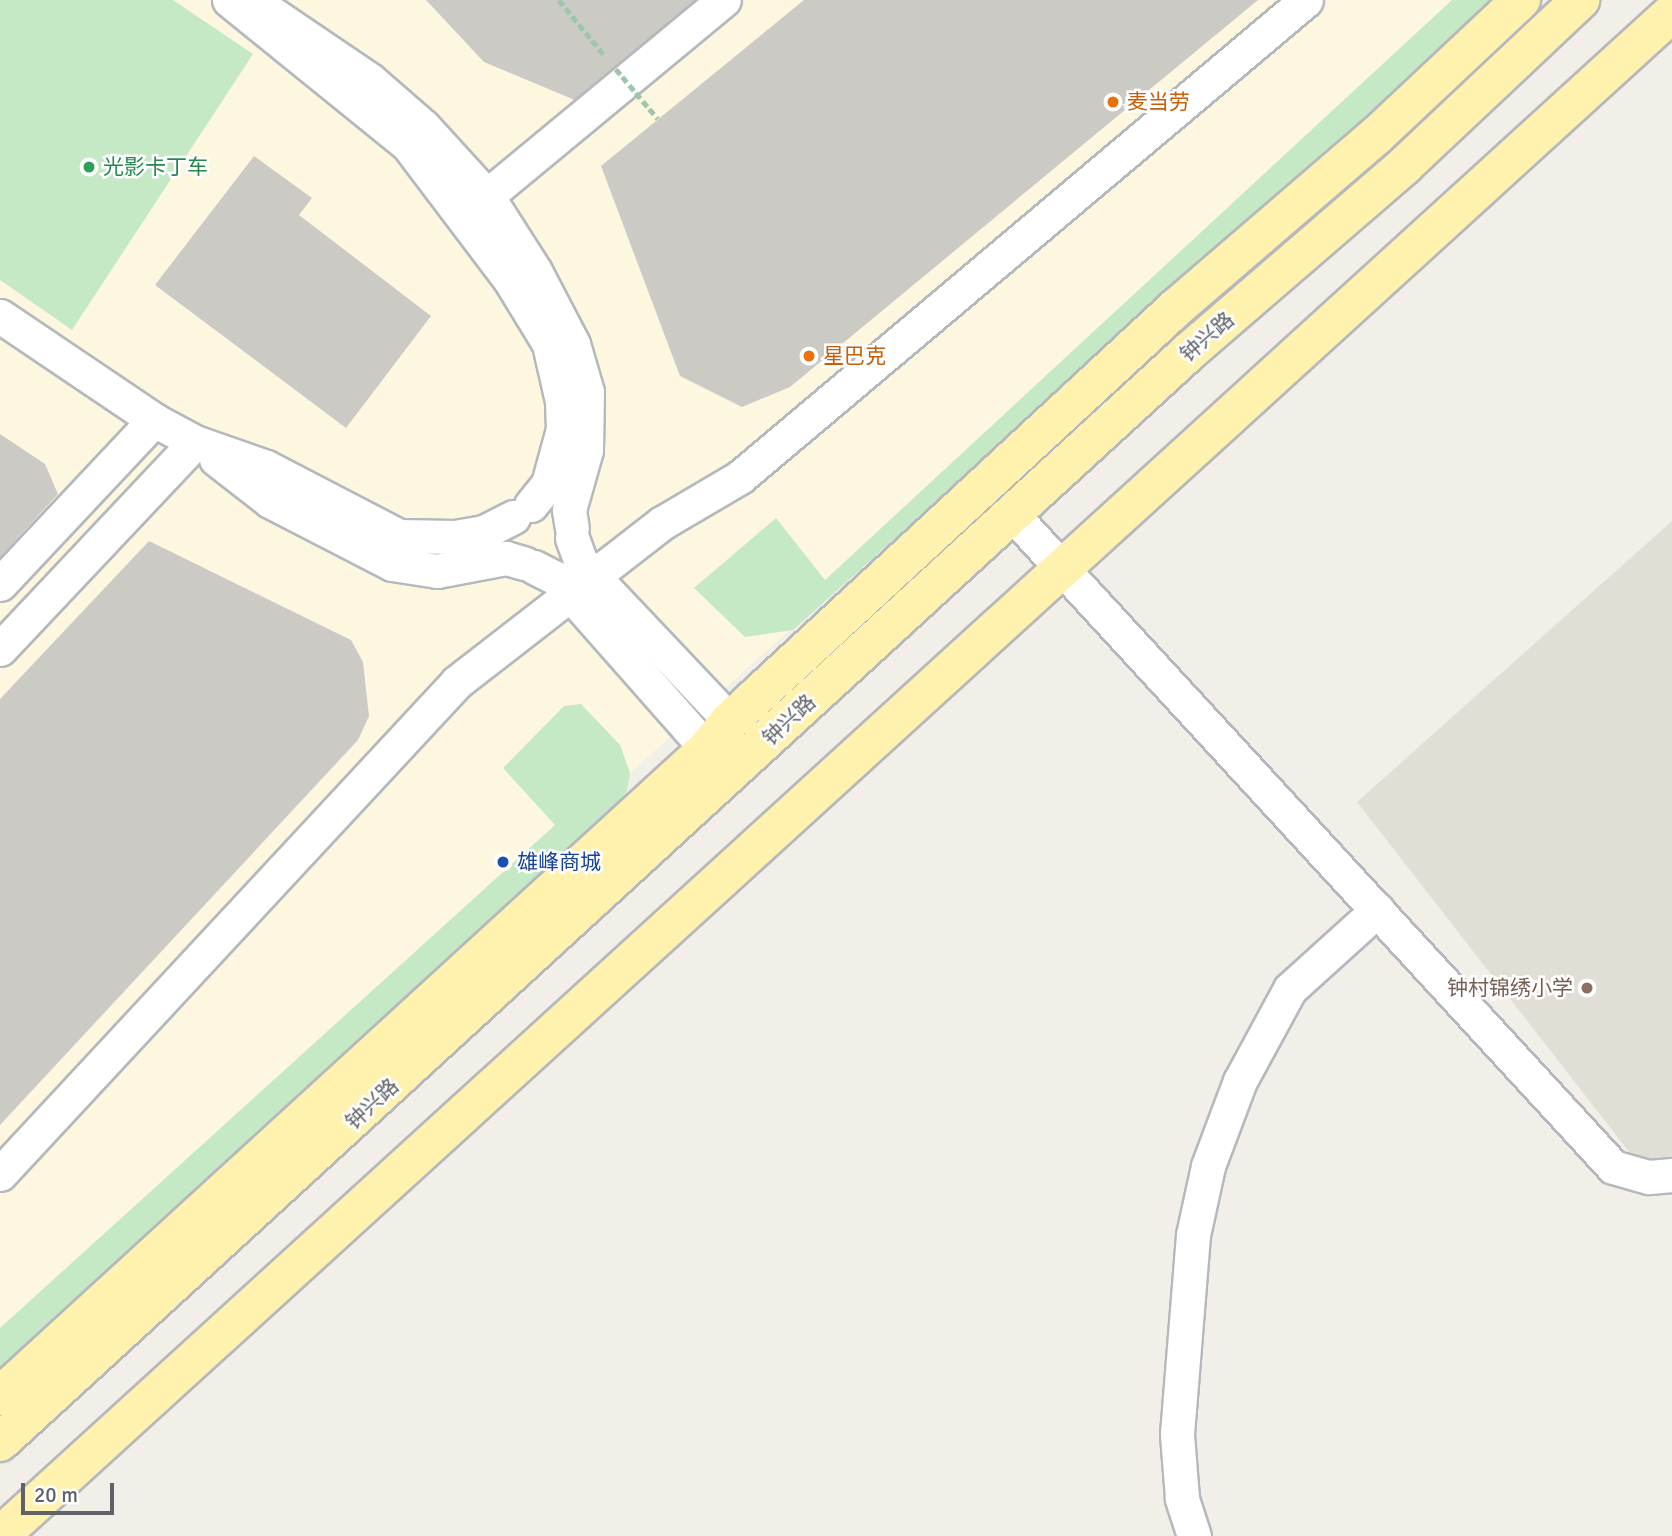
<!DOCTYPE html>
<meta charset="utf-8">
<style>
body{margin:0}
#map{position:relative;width:1672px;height:1536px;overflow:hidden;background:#f1efe8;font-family:Signika,"Noto Sans SC",sans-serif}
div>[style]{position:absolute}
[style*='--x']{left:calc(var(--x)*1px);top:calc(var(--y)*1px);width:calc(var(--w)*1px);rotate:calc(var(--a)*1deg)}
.commercial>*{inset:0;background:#fef7e0}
.education>*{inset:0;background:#e1ded6}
.green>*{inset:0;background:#c5e8c5}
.building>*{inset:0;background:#cccac5}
.path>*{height:4.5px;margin-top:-2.25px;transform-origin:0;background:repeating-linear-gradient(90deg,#9cc7a9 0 7px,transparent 0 10.5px)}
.roads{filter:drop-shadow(2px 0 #b5b8bc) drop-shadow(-2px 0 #b5b8bc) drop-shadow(0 2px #b5b8bc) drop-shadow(0 -2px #b5b8bc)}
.minor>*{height:33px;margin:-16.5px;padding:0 16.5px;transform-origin:16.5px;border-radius:16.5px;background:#fff}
.major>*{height:38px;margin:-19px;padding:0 19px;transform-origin:19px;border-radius:19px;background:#fff2af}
.path-bridge>*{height:4.5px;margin-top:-2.25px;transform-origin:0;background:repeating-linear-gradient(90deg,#9cc7a9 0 7px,transparent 0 10.5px)}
.dots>*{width:19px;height:19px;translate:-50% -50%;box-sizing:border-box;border:4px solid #fff;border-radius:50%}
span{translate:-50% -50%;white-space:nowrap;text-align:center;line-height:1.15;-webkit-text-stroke:5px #fff;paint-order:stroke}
.food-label{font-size:21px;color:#c56008}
.left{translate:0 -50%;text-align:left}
.leisure-label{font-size:21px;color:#27864d}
.street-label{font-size:21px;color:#5f6368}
.transit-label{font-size:21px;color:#164399}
.education-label{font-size:21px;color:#785e54}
.right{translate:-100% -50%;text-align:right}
.scale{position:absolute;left:21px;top:1483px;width:93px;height:32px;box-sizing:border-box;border:4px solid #5f6368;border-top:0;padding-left:9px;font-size:21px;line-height:24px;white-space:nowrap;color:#5f6368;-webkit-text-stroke:5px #fff;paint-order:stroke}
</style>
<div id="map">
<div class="commercial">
<i style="clip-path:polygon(0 0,1494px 0,630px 773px,627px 791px,0 1369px)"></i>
</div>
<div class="education">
<i style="clip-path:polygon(1672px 521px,1672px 1174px,1654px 1184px,1357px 802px)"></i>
</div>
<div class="green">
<i style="clip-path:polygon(0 0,173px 0,253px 54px,72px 330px,0 280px)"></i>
<i style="clip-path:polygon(1452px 0,1494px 0,1326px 158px,1181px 281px,793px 630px,745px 637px,694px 588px,776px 518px,825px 580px)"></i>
<i style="clip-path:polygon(581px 704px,620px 745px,630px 773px,627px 791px,612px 811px,0 1369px,0 1328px,555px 825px,503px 768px,564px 706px)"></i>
</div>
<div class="building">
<i style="clip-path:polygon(426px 0,700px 0,577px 101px,484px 62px)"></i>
<i style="clip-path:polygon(804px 0,1258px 0,790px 387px,742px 407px,680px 376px,601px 166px)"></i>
<i style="clip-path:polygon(254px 156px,312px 198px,299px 215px,431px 316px,346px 428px,155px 285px)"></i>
<i style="clip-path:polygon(0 434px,45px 464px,58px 494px,0 557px)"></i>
<i style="clip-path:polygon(149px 541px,351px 640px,363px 662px,369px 716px,358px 740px,0 1125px,0 699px)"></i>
</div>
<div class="path">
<i style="--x:559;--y:0;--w:72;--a:50.6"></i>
</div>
<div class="roads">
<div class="minor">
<i style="--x:229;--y:0;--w:230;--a:39"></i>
<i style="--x:408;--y:145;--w:169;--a:52.9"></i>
<i style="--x:510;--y:280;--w:75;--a:58.6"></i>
<i style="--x:549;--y:344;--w:58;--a:77.2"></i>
<i style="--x:562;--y:401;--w:28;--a:88"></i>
<i style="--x:563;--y:429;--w:57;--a:105.3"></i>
<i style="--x:548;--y:484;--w:27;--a:129"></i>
<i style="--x:252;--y:0;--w:143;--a:34.1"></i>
<i style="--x:370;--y:80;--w:70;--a:41"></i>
<i style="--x:423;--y:126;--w:95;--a:47.6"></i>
<i style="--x:487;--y:196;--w:89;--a:57.4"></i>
<i style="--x:535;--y:271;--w:82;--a:62.5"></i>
<i style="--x:573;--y:344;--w:50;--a:73.7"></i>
<i style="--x:587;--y:392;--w:58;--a:91"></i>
<i style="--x:586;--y:450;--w:62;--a:105.8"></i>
<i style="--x:569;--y:510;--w:18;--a:81"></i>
<i style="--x:471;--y:209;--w:328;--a:-39.6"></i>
<i style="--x:0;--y:316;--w:186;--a:34"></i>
<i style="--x:154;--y:420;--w:47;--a:28.2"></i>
<i style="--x:195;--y:442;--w:75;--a:19.4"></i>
<i style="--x:266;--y:467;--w:150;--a:27.4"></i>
<i style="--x:399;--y:536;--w:56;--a:1"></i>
<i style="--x:455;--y:537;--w:29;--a:-10"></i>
<i style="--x:484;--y:532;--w:33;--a:-27"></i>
<i style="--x:216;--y:459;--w:68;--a:37.9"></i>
<i style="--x:270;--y:501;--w:137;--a:27.3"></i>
<i style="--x:392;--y:564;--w:46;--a:8.8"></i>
<i style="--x:437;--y:571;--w:70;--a:-10.7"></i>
<i style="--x:506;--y:558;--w:19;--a:16"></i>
<i style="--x:1012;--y:514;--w:887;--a:47.37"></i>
<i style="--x:1613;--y:1167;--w:37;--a:16"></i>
<i style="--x:1649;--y:1177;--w:23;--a:-5"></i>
<i style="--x:572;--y:538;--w:23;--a:70"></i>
<i style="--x:580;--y:560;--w:22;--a:51"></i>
<i style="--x:594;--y:577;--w:198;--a:46.6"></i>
<i style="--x:534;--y:567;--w:25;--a:27"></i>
<i style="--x:556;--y:578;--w:228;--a:48.6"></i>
<i style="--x:0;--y:584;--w:225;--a:-46.8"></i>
<i style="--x:0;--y:649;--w:284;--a:-46.7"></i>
<i style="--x:0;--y:1174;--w:672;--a:-47.11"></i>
<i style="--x:457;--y:682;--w:259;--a:-37.8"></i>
<i style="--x:662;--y:523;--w:91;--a:-30.5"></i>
<i style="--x:740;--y:477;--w:740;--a:-40.12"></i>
<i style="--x:1194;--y:1536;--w:40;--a:-108"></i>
<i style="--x:1182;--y:1498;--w:64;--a:-94.5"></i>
<i style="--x:1177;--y:1434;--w:200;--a:-85.4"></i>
<i style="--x:1193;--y:1235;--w:71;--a:-77.7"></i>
<i style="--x:1208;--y:1166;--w:91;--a:-69.4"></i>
<i style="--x:1240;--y:1081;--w:105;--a:-61.5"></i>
<i style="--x:1290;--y:989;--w:118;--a:-42.2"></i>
</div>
<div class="major">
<i style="--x:0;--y:1396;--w:958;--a:-42.46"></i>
<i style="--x:707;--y:749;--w:36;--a:-51"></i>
<i style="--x:730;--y:721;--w:609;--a:-42.81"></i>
<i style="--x:1177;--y:307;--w:262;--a:-40.7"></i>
<i style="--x:1376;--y:136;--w:199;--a:-43.2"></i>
<i style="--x:0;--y:1442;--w:1616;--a:-42.52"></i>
<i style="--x:1191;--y:350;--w:283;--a:-40.8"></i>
<i style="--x:1405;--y:165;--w:241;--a:-43.3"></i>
<i style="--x:0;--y:1536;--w:2262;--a:-42.33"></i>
</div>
</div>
<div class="path-bridge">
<i style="--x:616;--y:69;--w:65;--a:50"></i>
</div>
<div class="dots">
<i style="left:1113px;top:102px;background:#e8710a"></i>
<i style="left:89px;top:167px;background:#2e9e5b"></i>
<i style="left:809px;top:356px;background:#e8710a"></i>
<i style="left:503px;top:862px;background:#1a4fb4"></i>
<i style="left:1587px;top:988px;background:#8d6e63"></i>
</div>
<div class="food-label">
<span class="left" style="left:1127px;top:102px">麦当劳</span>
<span class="left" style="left:823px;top:356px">星巴克</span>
</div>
<div class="leisure-label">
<span class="left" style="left:103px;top:167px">光影卡丁车</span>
</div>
<div class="street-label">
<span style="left:1207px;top:337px;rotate:-41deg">钟兴路</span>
<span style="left:789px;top:720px;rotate:-43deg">钟兴路</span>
<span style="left:372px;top:1104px;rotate:-43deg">钟兴路</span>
</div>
<div class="transit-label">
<span class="left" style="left:517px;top:862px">雄峰商城</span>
</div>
<div class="education-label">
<span class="right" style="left:1573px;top:988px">钟村锦绣小学</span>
</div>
<div class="scale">20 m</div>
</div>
